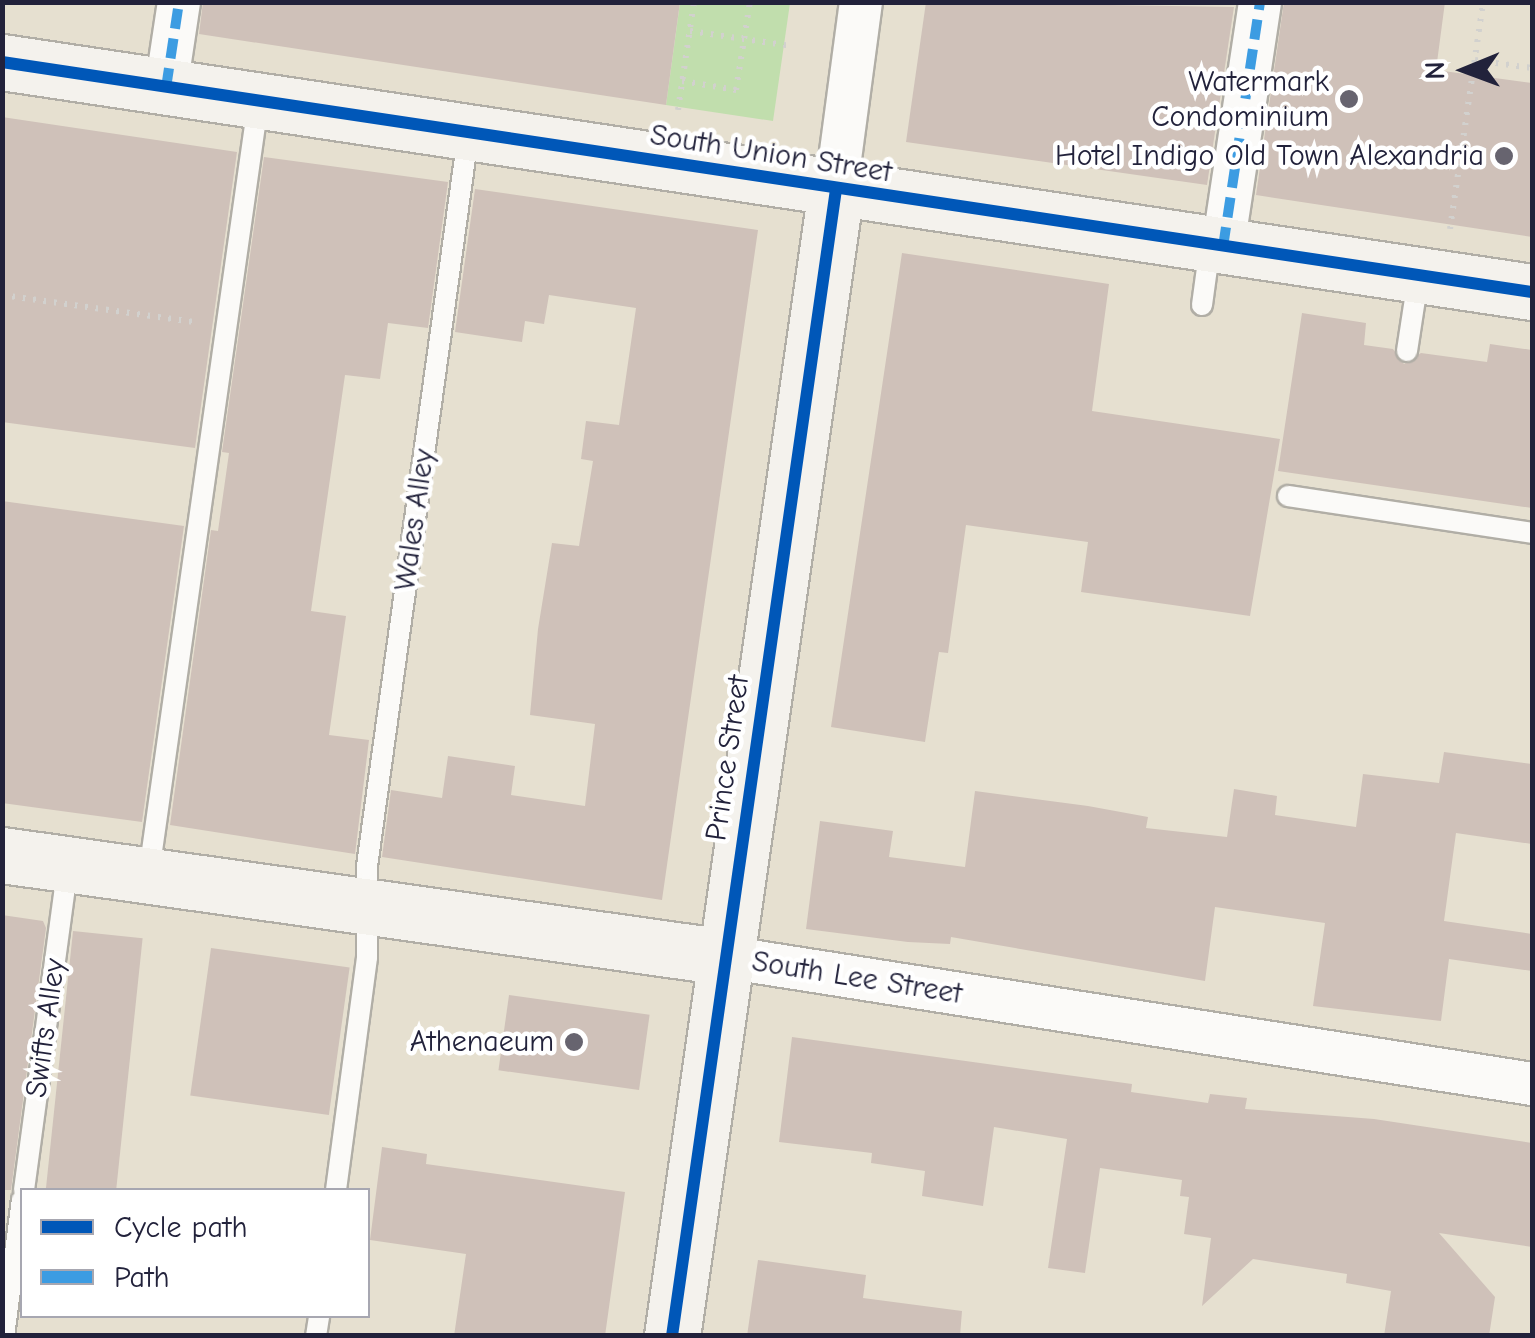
<!DOCTYPE html>
<style>
body{margin:0}
#map{position:relative;width:1535px;height:1338px;overflow:hidden;background:#e6e0d0;font-family:"Comic Neue",sans-serif}
div>[style]{position:absolute}
[style*='--x']{left:calc(var(--x)*1px);top:calc(var(--y)*1px);width:calc(var(--w)*1px);rotate:calc(var(--a)*1deg)}
.green>*{inset:0;background:#c1dead}
.building>*{inset:0;background:#cfc1b9;transform-origin:0 0}
.path>*{height:6px;margin-top:-3px;transform-origin:0;background:repeating-linear-gradient(90deg,#d2d1ce 0 2.5px,transparent 0 10.5px)}
.roads{filter:drop-shadow(2px 0 #b1aea6) drop-shadow(-2px 0 #b1aea6) drop-shadow(0 2px #b1aea6) drop-shadow(0 -2px #b1aea6)}
.lane>*{height:20px;margin:-10px;padding:0 10px;transform-origin:10px;border-radius:10px;background:#fbfaf8}
.street>*{height:42px;margin:-21px;padding:0 21px;transform-origin:21px;border-radius:21px;background:#fbfaf8}
.secondary>*{height:55px;margin:-27.5px;padding:0 27.5px;transform-origin:27.5px;border-radius:27.5px;background:#f4f2ed}
.quiet>*{height:10px;margin-top:-5px;transform-origin:0;background:repeating-linear-gradient(90deg,#3c9ce2 0 20px,transparent 0 30px)}
.cycleway>*{height:12px;margin:-6px;padding:0 6px;transform-origin:6px;border-radius:6px;background:#0057b8}
.dots>*{width:28px;height:28px;translate:-50% -50%;box-sizing:border-box;border:5px solid #fff;border-radius:50%}
span{translate:-50% -50%;white-space:nowrap;text-align:center;line-height:1.15;-webkit-text-stroke:9px #fff;paint-order:stroke}
.poi-label{font-size:30px;color:#22223b}
.right{translate:-100% -50%;text-align:right}
.street-label{font-size:30px;color:#22223b}
.frame{position:absolute;inset:0;border:5px solid #22223b;pointer-events:none}
.legend{position:absolute;left:20px;top:1188px;width:350px;height:130px;box-sizing:border-box;background:#fff;border:2px solid #a7a7b1;margin:0;padding:12px 18px;list-style:none;font-size:30px;color:#22223b}
.legend li{display:flex;align-items:center;gap:20px;height:50px}
.legend b{width:50px;border:2px solid #a7a7b1}
.north{position:absolute;left:1415px;top:20px;width:100px;height:100px;-webkit-text-stroke:8px #fff;paint-order:stroke;rotate:269deg;font-size:28px;font-weight:700;line-height:40px;text-align:center;color:#22223b}
.north::after{content:'';display:block;margin:auto;width:35px;height:45px;background:#22223b;clip-path:polygon(50% 0,100% 100%,50% 72%,0 100%)}
</style>
<div id="map">
<div class="green">
<i style="clip-path:polygon(680px 3px,790px 3px,773px 121px,666px 105px)"></i>
</div>
<div class="building">
<i style="clip-path:polygon(203px 2px,680px 2px,666px 105px,199px 34px)"></i>
<i style="clip-path:polygon(926px 2px,1234px 7px,1207px 185px,906px 142px)"></i>
<i style="clip-path:polygon(1284px 2px,1445px 2px,1436px 70px,1532px 83px,1532px 237px,1256px 195px)"></i>
<i style="clip-path:polygon(2px 117px,237px 152px,195px 448px,2px 422px)"></i>
<i style="clip-path:polygon(264px 157px,448px 182px,428px 328px,388px 323px,380px 379px,345px 375px,311px 611px,346px 616px,329px 735px,369px 740px,355px 854px,170px 825px,211px 530px,218px 531px,229px 453px,222px 452px)"></i>
<i style="clip-path:polygon(475px 189px,758px 230px,662px 900px,382px 857px,391px 790px,442px 798px,448px 756px,515px 766px,511px 795px,585px 806px,595px 724px,530px 715px,538px 629px,552px 543px,579px 546px,593px 461px,581px 459px,586px 421px,619px 425px,636px 308px,549px 295px,544px 324px,525px 321px,522px 342px,455px 332px)"></i>
<i style="clip-path:polygon(902px 253px,1109px 284px,1092px 411px,1280px 439px,1250px 616px,1081px 592px,1088px 542px,966px 525px,948px 653px,939px 652px,925px 742px,831px 727px)"></i>
<i style="clip-path:polygon(1302px 313px,1366px 323px,1364px 345px,1393px 349px,1404px 364px,1421px 353px,1487px 362px,1490px 344px,1532px 350px,1532px 508px,1278px 471px)"></i>
<i style="clip-path:polygon(2px 501px,184px 526px,142px 822px,2px 803px)"></i>
<i style="clip-path:polygon(1444px 752px,1532px 764px,1532px 844px,1456px 833px,1444px 921px,1532px 934px,1532px 971px,1449px 959px,1441px 1021px,1313px 1006px,1325px 923px,1215px 907px,1205px 981px,951px 937px,950px 944px,908px 942px,806px 929px,820px 821px,893px 831px,889px 857px,965px 867px,975px 791px,1088px 806px,1148px 817px,1146px 828px,1227px 837px,1234px 789px,1277px 796px,1275px 815px,1356px 827px,1363px 774px,1439px 783px)"></i>
<i style="clip-path:polygon(2px 915px,43px 921px,46px 928px,11px 1190px,2px 1190px)"></i>
<i style="left:73px;top:931px;width:70px;height:261px;rotate:6deg"></i>
<i style="left:211px;top:948px;width:140px;height:149px;rotate:8deg"></i>
<i style="left:509px;top:995px;width:142px;height:76px;rotate:8deg"></i>
<i style="clip-path:polygon(792px 1037px,1132px 1084px,1131px 1092px,1208px 1103px,1210px 1094px,1247px 1098px,1245px 1109px,1374px 1119px,1532px 1143px,1532px 1247px,1439px 1233px,1495px 1297px,1489px 1336px,1384px 1336px,1391px 1291px,1346px 1283px,1347px 1274px,1253px 1259px,1202px 1306px,1211px 1238px,1184px 1234px,1189px 1197px,1180px 1196px,1182px 1180px,1100px 1168px,1085px 1273px,1048px 1268px,1067px 1139px,994px 1127px,983px 1206px,922px 1196px,925px 1171px,871px 1163px,872px 1153px,779px 1142px)"></i>
<i style="clip-path:polygon(382px 1147px,427px 1154px,426px 1164px,625px 1192px,605px 1336px,454px 1336px,466px 1254px,370px 1240px)"></i>
<i style="clip-path:polygon(758px 1260px,866px 1275px,863px 1298px,962px 1311px,960px 1336px,747px 1336px)"></i>
</div>
<div class="path">
<i style="--x:690;--y:31;--w:102;--a:8.4"></i>
<i style="--x:1475;--y:60;--w:58;--a:8"></i>
<i style="--x:682;--y:81;--w:55;--a:9.5"></i>
<i style="--x:736;--y:90;--w:89;--a:-81"></i>
<i style="--x:678;--y:110;--w:109;--a:-81.6"></i>
<i style="--x:1450;--y:229;--w:229;--a:-81.7"></i>
<i style="--x:2;--y:295;--w:194;--a:8"></i>
<i style="--x:190;--y:1336;--w:9;--a:-84"></i>
</div>
<div class="roads">
<div class="lane">
<i style="--x:1202;--y:305;--w:60;--a:-82.3"></i>
<i style="--x:1407;--y:351;--w:73;--a:-81.3"></i>
<i style="--x:1288;--y:496;--w:247;--a:8.6"></i>
<i style="--x:149;--y:872;--w:776;--a:-81.92"></i>
<i style="--x:24;--y:1190;--w:328;--a:-82.3"></i>
<i style="--x:336;--y:1190;--w:235;--a:-82.4"></i>
<i style="--x:367;--y:957;--w:91;--a:-90"></i>
<i style="--x:367;--y:866;--w:737;--a:-82.12"></i>
<i style="--x:4;--y:1336;--w:137;--a:-82.5"></i>
<i style="--x:316;--y:1336;--w:20;--a:-81"></i>
</div>
<div class="street">
<i style="--x:166;--y:88;--w:87;--a:-81.4"></i>
<i style="--x:836;--y:189;--w:189;--a:-82.4"></i>
<i style="--x:1223;--y:247;--w:248;--a:-81.4"></i>
<i style="--x:725;--y:957;--w:817;--a:8.94"></i>
</div>
<div class="secondary">
<i style="--x:2;--y:62;--w:1547;--a:8.55"></i>
<i style="--x:2;--y:855;--w:730;--a:8.03"></i>
<i style="--x:672;--y:1336;--w:1159;--a:-81.86"></i>
</div>
</div>
<div class="quiet">
<i style="--x:166;--y:88;--w:87;--a:-81.4"></i>
<i style="--x:1223;--y:247;--w:248;--a:-81.4"></i>
</div>
<div class="cycleway">
<i style="--x:2;--y:62;--w:1547;--a:8.55"></i>
<i style="--x:672;--y:1336;--w:1159;--a:-81.86"></i>
</div>
<div class="dots">
<i style="left:1349px;top:99px;background:#67646f"></i>
<i style="left:1504px;top:156px;background:#67646f"></i>
<i style="left:574px;top:1042px;background:#67646f"></i>
</div>
<div class="poi-label">
<span class="right" style="left:1329px;top:99px">Watermark<br>Condominium</span>
<span class="right" style="left:1484px;top:156px">Hotel Indigo Old Town Alexandria</span>
<span class="right" style="left:554px;top:1042px">Athenaeum</span>
</div>
<div class="street-label">
<span style="left:771px;top:154px;rotate:9deg">South Union Street</span>
<span style="left:415px;top:520px;rotate:-82deg">Wales Alley</span>
<span style="left:728px;top:758px;rotate:-82deg">Prince Street</span>
<span style="left:857px;top:978px;rotate:9deg">South Lee Street</span>
<span style="left:46px;top:1028px;rotate:-82deg">Swifts Alley</span>
</div>
<div class="frame"></div>
<ul class="legend">
<li><b style="height:12px;background:#0057b8"></b>Cycle path</li>
<li><b style="height:12px;background:#3c9ce2"></b>Path</li>
</ul>
<div class="north">N</div>
</div>
